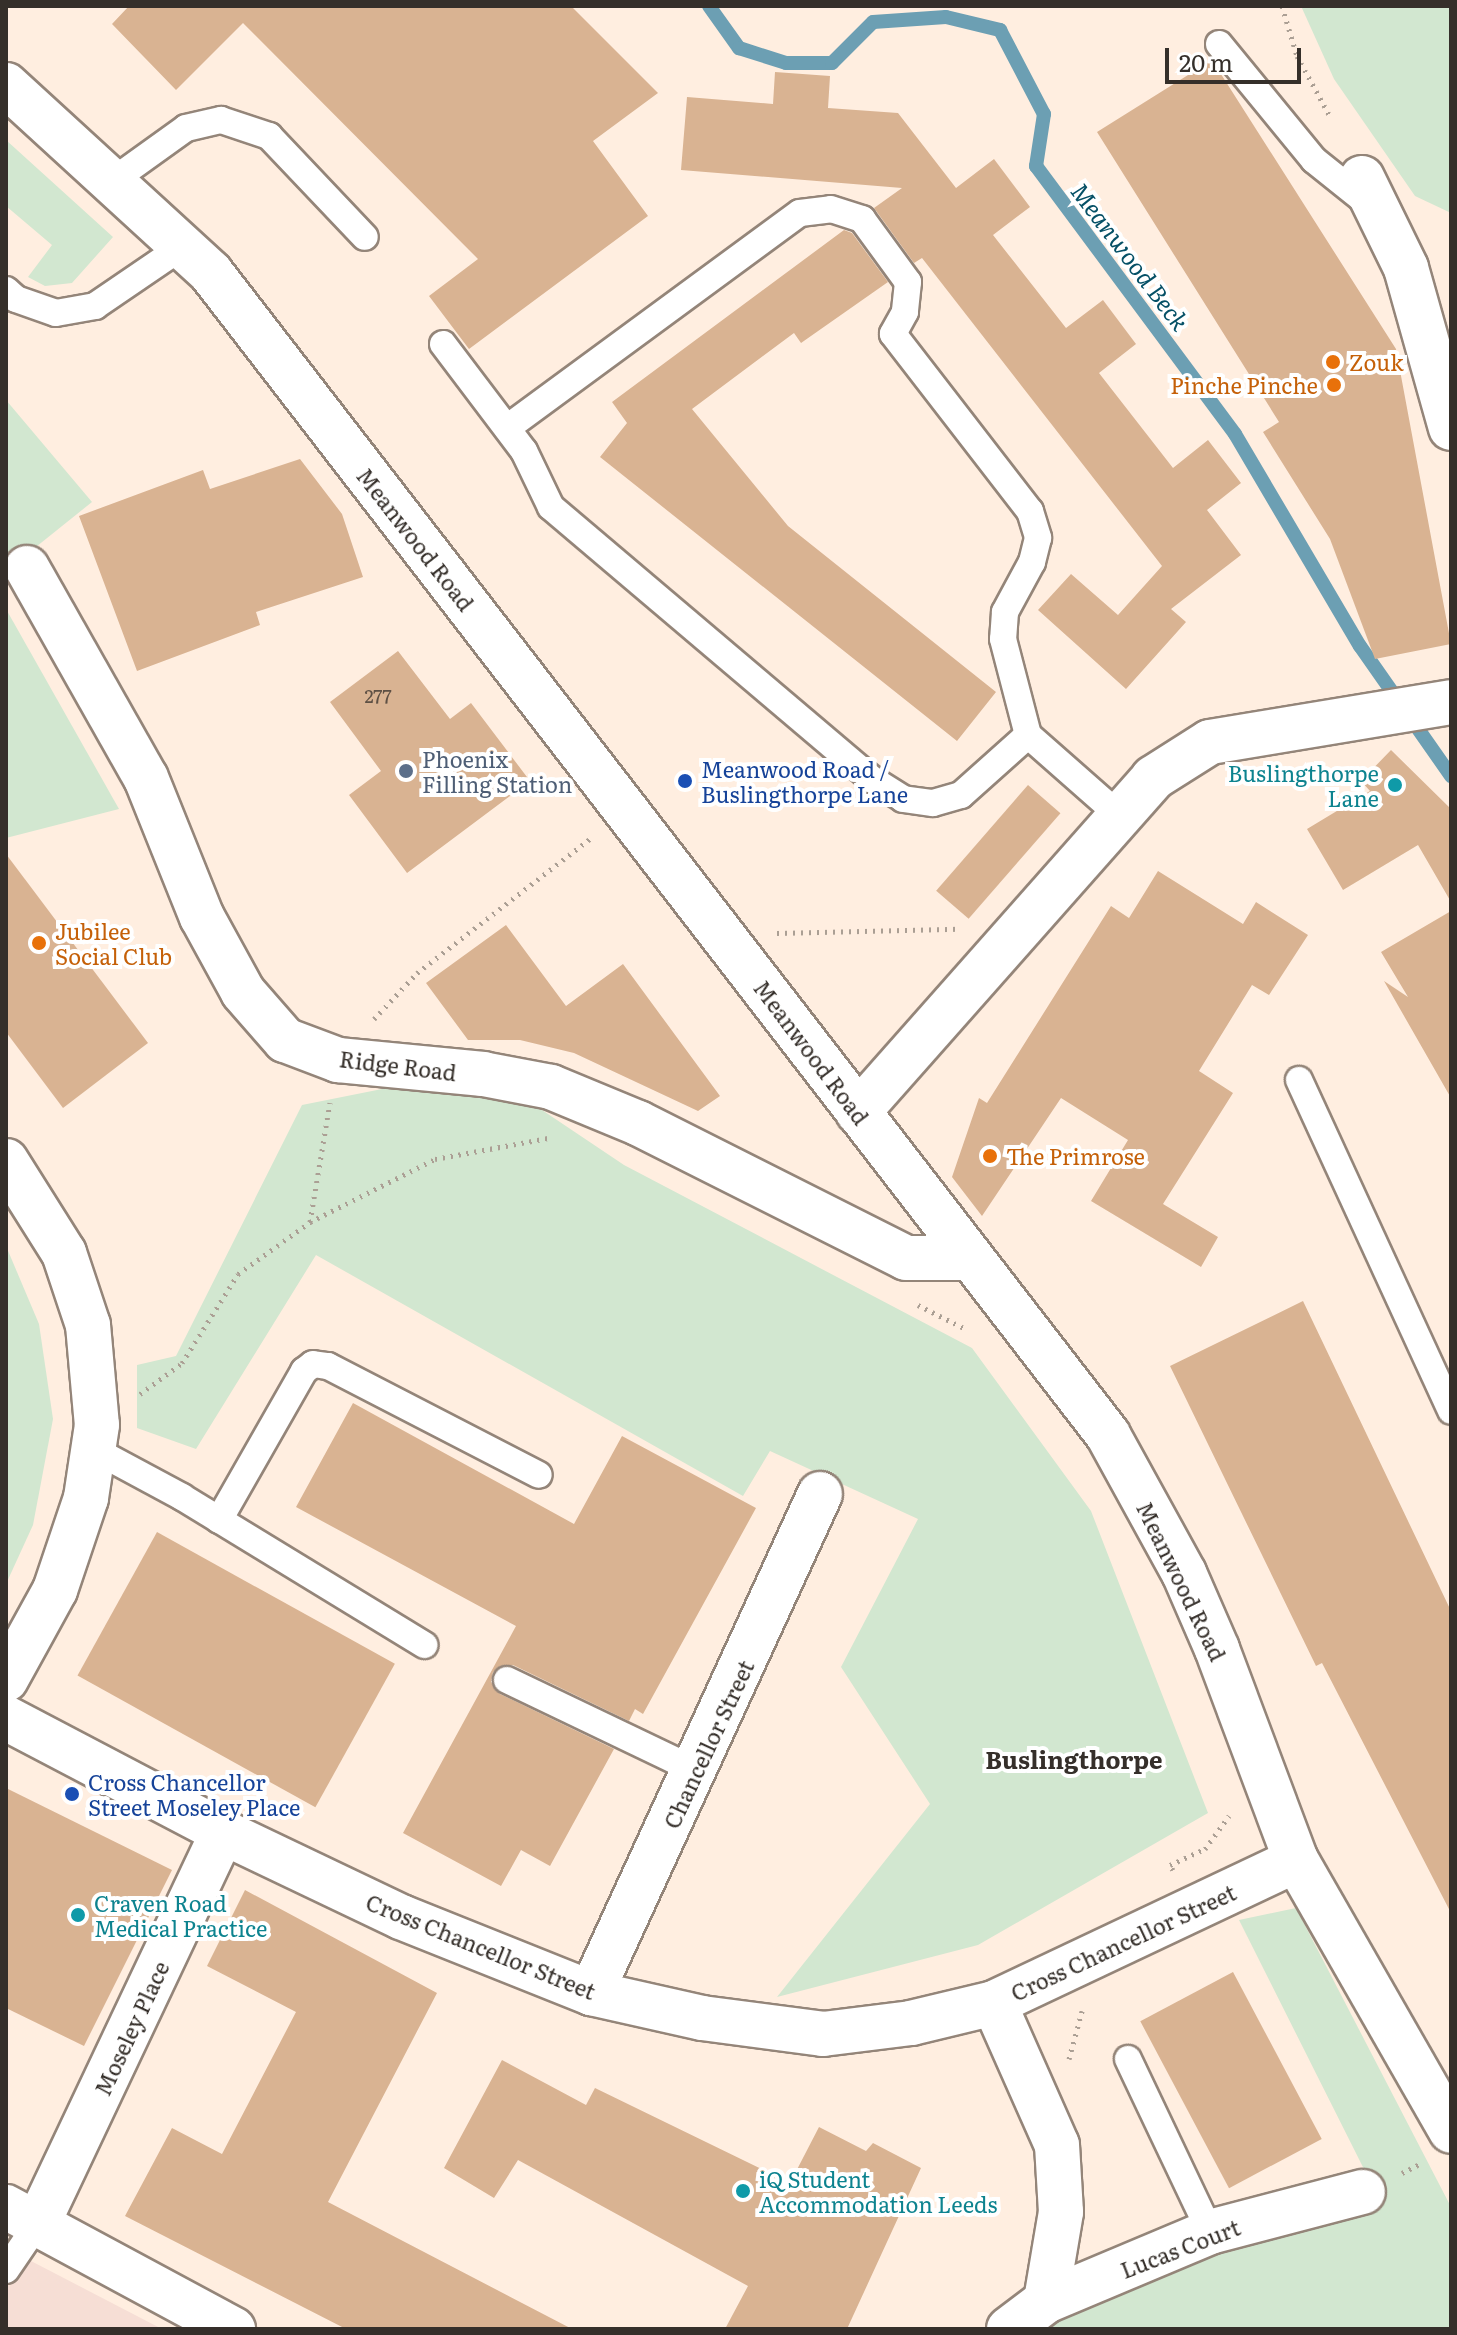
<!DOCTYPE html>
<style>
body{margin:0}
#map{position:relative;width:1457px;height:2335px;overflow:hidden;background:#ffeee0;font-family:Literata,serif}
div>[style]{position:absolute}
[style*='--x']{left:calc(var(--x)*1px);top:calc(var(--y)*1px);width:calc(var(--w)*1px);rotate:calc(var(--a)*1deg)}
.education>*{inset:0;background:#f6ded5}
.green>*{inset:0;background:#d2e7d0}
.stream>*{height:14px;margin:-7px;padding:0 7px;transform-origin:7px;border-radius:7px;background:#6c9fb3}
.building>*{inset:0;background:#d9b392;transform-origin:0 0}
.path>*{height:5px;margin-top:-2.5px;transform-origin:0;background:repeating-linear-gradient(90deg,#ab9f94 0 2px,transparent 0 8px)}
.roads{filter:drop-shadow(2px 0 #948579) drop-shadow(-2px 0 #948579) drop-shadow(0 2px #948579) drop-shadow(0 -2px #948579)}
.service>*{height:26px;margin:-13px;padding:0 13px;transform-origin:13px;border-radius:13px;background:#fff}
.minor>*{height:44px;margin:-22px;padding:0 22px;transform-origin:22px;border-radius:22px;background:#fff}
.tertiary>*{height:44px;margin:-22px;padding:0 22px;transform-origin:22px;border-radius:22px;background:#fff}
.dots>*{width:22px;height:22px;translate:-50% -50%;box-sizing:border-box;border:4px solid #fff;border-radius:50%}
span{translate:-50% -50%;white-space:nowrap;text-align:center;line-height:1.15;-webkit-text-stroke:8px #fff;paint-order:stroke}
.number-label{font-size:18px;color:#5e5044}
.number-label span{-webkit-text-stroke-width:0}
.food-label{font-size:22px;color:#c56008}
.left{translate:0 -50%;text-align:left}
.right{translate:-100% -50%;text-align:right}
.street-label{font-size:22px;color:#352f2a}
.service-label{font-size:22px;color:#4e5e75}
.transit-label{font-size:22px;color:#164399}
.culture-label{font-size:22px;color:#0d838f}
.water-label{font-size:24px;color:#055066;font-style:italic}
.neighbourhood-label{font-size:24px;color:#352f2a;font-weight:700}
.frame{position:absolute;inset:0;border:8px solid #352f2a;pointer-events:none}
.scale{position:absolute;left:1165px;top:48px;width:136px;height:36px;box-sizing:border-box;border:4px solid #352f2a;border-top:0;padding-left:10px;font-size:24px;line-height:28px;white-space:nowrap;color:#352f2a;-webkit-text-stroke:6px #fff;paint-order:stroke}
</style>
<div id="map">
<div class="education">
<i style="clip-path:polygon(6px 2248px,162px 2329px,6px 2329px)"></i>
</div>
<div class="green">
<i style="clip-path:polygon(1301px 6px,1451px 6px,1451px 213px,1415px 196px,1334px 79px)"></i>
<i style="clip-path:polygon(6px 140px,113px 237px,72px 283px,45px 286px,28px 277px,52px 245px,6px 206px)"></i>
<i style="clip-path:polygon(6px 400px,92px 502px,6px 571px)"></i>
<i style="clip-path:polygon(6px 609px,119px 809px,6px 838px)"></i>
<i style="clip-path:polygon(382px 1089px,487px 1090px,542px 1110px,624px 1165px,972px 1348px,1091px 1511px,1208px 1813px,978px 1945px,777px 1997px,930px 1804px,841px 1667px,918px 1519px,770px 1451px,743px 1496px,316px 1255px,196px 1449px,137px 1428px,137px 1365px,176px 1356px,302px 1105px)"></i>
<i style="clip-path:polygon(6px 1246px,39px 1324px,53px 1419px,33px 1525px,6px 1584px)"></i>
<i style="clip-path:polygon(1296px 1908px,1451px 2207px,1451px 2329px,1038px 2329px,1086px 2293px,1382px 2205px,1239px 1920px)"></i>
</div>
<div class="stream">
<i style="--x:709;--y:6;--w:52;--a:54.5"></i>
<i style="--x:739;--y:48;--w:49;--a:17.7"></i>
<i style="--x:786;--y:63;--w:46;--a:0"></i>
<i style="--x:832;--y:63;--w:58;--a:-45"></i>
<i style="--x:873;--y:22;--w:73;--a:-3.9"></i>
<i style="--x:946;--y:17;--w:56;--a:13.5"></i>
<i style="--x:1000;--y:30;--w:95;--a:62.4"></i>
<i style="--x:1044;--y:114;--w:53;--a:98.7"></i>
<i style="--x:1036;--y:166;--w:334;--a:53.4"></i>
<i style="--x:1235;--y:434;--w:246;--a:59.5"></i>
<i style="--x:1360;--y:646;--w:159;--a:55"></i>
</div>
<div class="building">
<i style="clip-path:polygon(129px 6px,571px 6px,658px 93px,593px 141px,648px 216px,469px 349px,429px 296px,478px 259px,243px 23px,176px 90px,112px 24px)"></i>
<i style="clip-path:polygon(1212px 60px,1396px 349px,1451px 644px,1375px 659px,1330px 539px,1263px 432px,1279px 422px,1097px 132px)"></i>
<i style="clip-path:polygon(775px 72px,830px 76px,828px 108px,898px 113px,956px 188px,994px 159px,1030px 207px,993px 235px,1066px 328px,1103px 300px,1136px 344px,1099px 373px,1173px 468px,1208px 440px,1241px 483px,1207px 510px,1241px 555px,1171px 609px,1186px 622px,1126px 689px,1038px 610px,1071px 574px,1118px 615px,1162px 566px,922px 258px,914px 263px,874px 208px,902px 188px,681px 170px,687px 97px,773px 104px)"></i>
<i style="clip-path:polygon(844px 230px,852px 233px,888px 282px,801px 343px,794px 333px,692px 409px,788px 526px,996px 692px,957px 741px,600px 457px,627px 423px,612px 402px)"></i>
<i style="clip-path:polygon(300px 459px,342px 514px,363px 577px,256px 612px,260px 625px,137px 671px,79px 516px,203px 470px,210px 489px)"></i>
<i style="clip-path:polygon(398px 651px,450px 719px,471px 703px,530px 781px,407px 873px,349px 795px,381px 771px,330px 702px)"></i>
<i style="clip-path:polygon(1391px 750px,1451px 809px,1451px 902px,1418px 845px,1343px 890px,1307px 829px,1370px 791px,1361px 781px)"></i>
<i style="left:1028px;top:785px;width:43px;height:140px;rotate:41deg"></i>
<i style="clip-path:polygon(6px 854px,148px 1043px,63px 1108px,6px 1032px)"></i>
<i style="clip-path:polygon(1158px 871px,1243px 924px,1256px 902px,1308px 935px,1269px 995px,1252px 985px,1199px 1071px,1233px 1093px,1163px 1204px,1218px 1237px,1201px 1267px,1091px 1201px,1128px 1140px,1061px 1098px,982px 1216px,952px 1177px,979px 1098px,987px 1103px,1111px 906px,1129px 918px)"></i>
<i style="clip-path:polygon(1451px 911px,1451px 1098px,1384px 981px,1408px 997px,1381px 952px)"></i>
<i style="clip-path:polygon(506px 925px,566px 1006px,623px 964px,720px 1096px,698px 1111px,574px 1053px,520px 1040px,468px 1040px,426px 983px)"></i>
<i style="clip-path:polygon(1303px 1301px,1451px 1611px,1451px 1913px,1322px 1663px,1316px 1666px,1170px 1366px)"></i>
<i style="clip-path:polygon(353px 1403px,574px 1524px,622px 1436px,756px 1508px,643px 1714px,635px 1709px,629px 1721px,513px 1665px,493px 1672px,491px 1682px,500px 1694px,614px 1749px,550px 1866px,521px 1850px,501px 1886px,403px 1833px,516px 1626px,296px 1507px)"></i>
<i style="left:157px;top:1532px;width:272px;height:164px;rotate:29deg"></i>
<i style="clip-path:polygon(6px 1788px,172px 1870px,84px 2046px,6px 2008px)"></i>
<i style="clip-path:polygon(245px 1890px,437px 1993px,328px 2202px,572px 2329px,346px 2329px,125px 2216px,172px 2128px,222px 2154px,296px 2012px,207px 1966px)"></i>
<i style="left:1233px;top:1972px;width:189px;height:105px;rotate:62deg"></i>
<i style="clip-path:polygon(502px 2060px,586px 2105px,595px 2088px,790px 2183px,819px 2127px,866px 2151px,873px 2143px,921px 2168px,847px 2329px,725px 2329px,748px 2286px,518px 2160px,494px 2198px,444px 2168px)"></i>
</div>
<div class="path">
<i style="--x:1282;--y:6;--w:52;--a:73.3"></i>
<i style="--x:1297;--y:56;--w:71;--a:61.3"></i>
<i style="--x:777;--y:933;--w:182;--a:-1.3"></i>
<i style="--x:374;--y:1019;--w:63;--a:-46.9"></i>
<i style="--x:417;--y:973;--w:219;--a:-37.8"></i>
<i style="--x:310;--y:1222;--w:121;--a:-80.5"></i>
<i style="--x:918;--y:1305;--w:54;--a:26.6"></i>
<i style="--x:140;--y:1394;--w:52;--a:-36.4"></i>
<i style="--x:182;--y:1363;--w:105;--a:-57.8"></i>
<i style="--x:238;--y:1274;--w:89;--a:-35.8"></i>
<i style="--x:310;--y:1222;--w:140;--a:-26.7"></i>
<i style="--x:435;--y:1159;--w:115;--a:-10.5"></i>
<i style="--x:1173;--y:1870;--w:6;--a:-121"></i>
<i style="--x:1170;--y:1865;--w:38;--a:-25"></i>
<i style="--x:1205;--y:1849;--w:41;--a:-54"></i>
<i style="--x:1069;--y:2059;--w:50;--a:-74.8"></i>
<i style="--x:1402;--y:2173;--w:22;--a:-27"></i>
</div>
<div class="roads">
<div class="service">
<i style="--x:1219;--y:44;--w:150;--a:50.7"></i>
<i style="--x:1314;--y:160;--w:70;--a:38.7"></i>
<i style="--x:115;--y:179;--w:87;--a:-35.7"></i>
<i style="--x:186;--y:128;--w:36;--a:-13"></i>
<i style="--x:221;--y:120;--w:51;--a:18.4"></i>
<i style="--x:269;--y:136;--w:139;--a:46.5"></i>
<i style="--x:6;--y:290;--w:13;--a:42"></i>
<i style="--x:16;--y:299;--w:42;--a:19.3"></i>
<i style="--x:56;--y:313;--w:40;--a:-10"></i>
<i style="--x:95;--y:306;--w:107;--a:-34.3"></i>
<i style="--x:443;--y:344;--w:134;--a:52.9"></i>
<i style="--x:524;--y:451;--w:62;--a:64.3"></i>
<i style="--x:551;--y:507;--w:419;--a:40.3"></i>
<i style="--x:870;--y:778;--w:39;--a:32"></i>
<i style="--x:903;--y:799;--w:30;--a:8"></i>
<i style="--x:933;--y:803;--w:29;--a:-16"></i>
<i style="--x:961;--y:795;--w:90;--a:-41.8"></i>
<i style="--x:507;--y:428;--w:363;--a:-36.3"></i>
<i style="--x:800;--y:213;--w:31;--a:-7"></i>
<i style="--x:831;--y:209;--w:33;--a:18"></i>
<i style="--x:862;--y:219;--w:78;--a:53.9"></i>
<i style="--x:908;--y:282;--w:30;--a:96"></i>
<i style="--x:905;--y:312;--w:25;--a:119"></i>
<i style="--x:893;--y:334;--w:224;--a:52.3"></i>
<i style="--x:1030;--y:511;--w:28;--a:73"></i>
<i style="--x:1038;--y:538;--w:25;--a:104"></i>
<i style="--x:1032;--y:562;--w:57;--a:118.4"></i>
<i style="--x:1005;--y:612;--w:27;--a:94"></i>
<i style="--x:1003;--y:639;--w:99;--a:75.4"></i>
<i style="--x:1028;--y:735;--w:123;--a:41.4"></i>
<i style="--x:1299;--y:1080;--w:364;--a:65.3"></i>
<i style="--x:93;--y:1449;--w:101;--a:28.3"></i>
<i style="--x:182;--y:1497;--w:284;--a:31.4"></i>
<i style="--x:219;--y:1520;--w:172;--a:-60.3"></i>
<i style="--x:304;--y:1371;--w:11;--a:-38"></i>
<i style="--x:313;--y:1364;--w:15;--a:8"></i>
<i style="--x:328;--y:1366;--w:237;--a:27.3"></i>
<i style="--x:507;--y:1680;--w:211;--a:25.6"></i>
<i style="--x:1128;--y:2059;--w:191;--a:64.6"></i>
<i style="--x:6;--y:2270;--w:57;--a:-55.8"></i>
</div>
<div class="minor">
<i style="--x:1362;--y:178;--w:100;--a:63.9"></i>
<i style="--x:1406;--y:268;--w:166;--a:74.3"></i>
<i style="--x:27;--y:568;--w:241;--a:60.5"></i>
<i style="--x:146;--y:778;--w:150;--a:68.1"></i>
<i style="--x:202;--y:917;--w:85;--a:61.3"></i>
<i style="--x:243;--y:992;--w:64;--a:48.8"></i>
<i style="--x:285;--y:1040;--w:57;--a:20.7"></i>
<i style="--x:338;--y:1060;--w:146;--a:5.5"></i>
<i style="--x:483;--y:1074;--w:69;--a:10.8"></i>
<i style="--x:551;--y:1087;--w:94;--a:22.5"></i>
<i style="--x:638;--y:1123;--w:300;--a:26.7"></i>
<i style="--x:906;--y:1258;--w:61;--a:0"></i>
<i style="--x:858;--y:1112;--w:446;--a:-48.5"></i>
<i style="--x:1153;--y:778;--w:67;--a:-32.3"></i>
<i style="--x:1210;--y:742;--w:244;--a:-9.4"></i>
<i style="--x:6;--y:1161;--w:109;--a:57.8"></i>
<i style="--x:64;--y:1253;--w:76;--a:71.6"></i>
<i style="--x:88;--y:1325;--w:100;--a:84.9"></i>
<i style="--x:97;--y:1425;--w:74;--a:98.6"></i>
<i style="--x:86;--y:1498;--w:97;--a:108.6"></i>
<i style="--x:55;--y:1590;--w:102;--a:118.8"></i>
<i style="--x:591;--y:1993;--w:549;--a:-65.35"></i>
<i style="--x:994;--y:2003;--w:155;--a:66.1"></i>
<i style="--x:1057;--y:2145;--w:67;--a:86.6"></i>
<i style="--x:1061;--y:2212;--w:90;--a:99.6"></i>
<i style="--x:6;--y:2207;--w:258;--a:28.3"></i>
<i style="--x:38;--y:2223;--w:433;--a:-64.7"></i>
<i style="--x:1009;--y:2329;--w:46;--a:-37.1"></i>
<i style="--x:1046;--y:2301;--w:178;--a:-22.8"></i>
<i style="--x:1210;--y:2232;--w:158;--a:-14.7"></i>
</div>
<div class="tertiary">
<i style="--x:6;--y:85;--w:278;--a:42.5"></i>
<i style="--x:211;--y:273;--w:1468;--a:52.33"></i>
<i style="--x:1108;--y:1435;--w:158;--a:61.2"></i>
<i style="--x:1184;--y:1573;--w:83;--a:66.5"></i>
<i style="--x:1217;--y:1649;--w:225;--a:69.5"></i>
<i style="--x:1296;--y:1860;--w:312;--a:60.2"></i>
<i style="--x:6;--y:1718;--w:245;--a:27.7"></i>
<i style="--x:223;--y:1832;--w:197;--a:25.5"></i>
<i style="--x:401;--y:1917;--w:205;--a:21.8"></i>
<i style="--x:591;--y:1993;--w:114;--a:12.7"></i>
<i style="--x:702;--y:2018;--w:122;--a:7.5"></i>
<i style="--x:823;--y:2034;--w:89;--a:-7.1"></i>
<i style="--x:911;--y:2023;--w:85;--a:-13.5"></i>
<i style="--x:994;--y:2003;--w:334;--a:-25.3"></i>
</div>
</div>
<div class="dots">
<i style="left:1333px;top:362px;background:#e8710a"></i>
<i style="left:1334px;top:385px;background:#e8710a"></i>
<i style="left:406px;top:771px;background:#5c6f8a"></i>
<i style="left:685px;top:781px;background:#1a4fb4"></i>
<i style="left:1395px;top:785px;background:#0f9aa8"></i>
<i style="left:39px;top:943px;background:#e8710a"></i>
<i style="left:990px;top:1156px;background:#e8710a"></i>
<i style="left:72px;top:1794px;background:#1a4fb4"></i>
<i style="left:78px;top:1915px;background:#0f9aa8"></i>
<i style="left:743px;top:2191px;background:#0f9aa8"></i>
</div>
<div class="number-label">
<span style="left:378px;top:696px">277</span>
</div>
<div class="food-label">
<span class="left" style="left:1349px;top:362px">Zouk</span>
<span class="right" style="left:1318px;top:385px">Pinche Pinche</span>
<span class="left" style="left:55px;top:943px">Jubilee<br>Social Club</span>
<span class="left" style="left:1006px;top:1156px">The Primrose</span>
</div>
<div class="street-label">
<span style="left:416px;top:539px;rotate:52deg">Meanwood Road</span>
<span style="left:812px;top:1052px;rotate:53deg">Meanwood Road</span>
<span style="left:398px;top:1065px;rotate:7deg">Ridge Road</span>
<span style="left:1182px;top:1581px;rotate:64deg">Meanwood Road</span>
<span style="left:708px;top:1744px;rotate:-65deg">Chancellor Street</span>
<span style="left:1123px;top:1942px;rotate:-25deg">Cross Chancellor Street</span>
<span style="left:481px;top:1946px;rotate:22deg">Cross Chancellor Street</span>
<span style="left:131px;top:2028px;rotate:-65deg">Moseley Place</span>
<span style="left:1180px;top:2248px;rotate:-21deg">Lucas Court</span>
</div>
<div class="service-label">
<span class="left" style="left:422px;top:771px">Phoenix<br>Filling Station</span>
</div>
<div class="transit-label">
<span class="left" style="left:701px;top:781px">Meanwood Road /<br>Buslingthorpe Lane</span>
<span class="left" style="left:88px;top:1794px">Cross Chancellor<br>Street Moseley Place</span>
</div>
<div class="culture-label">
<span class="right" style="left:1379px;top:785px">Buslingthorpe<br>Lane</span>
<span class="left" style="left:94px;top:1915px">Craven Road<br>Medical Practice</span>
<span class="left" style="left:759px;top:2191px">iQ Student<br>Accommodation Leeds</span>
</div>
<div class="water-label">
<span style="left:1131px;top:256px;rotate:53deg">Meanwood Beck</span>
</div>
<div class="neighbourhood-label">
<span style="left:1074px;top:1759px">Buslingthorpe</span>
</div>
<div class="frame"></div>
<div class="scale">20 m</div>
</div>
